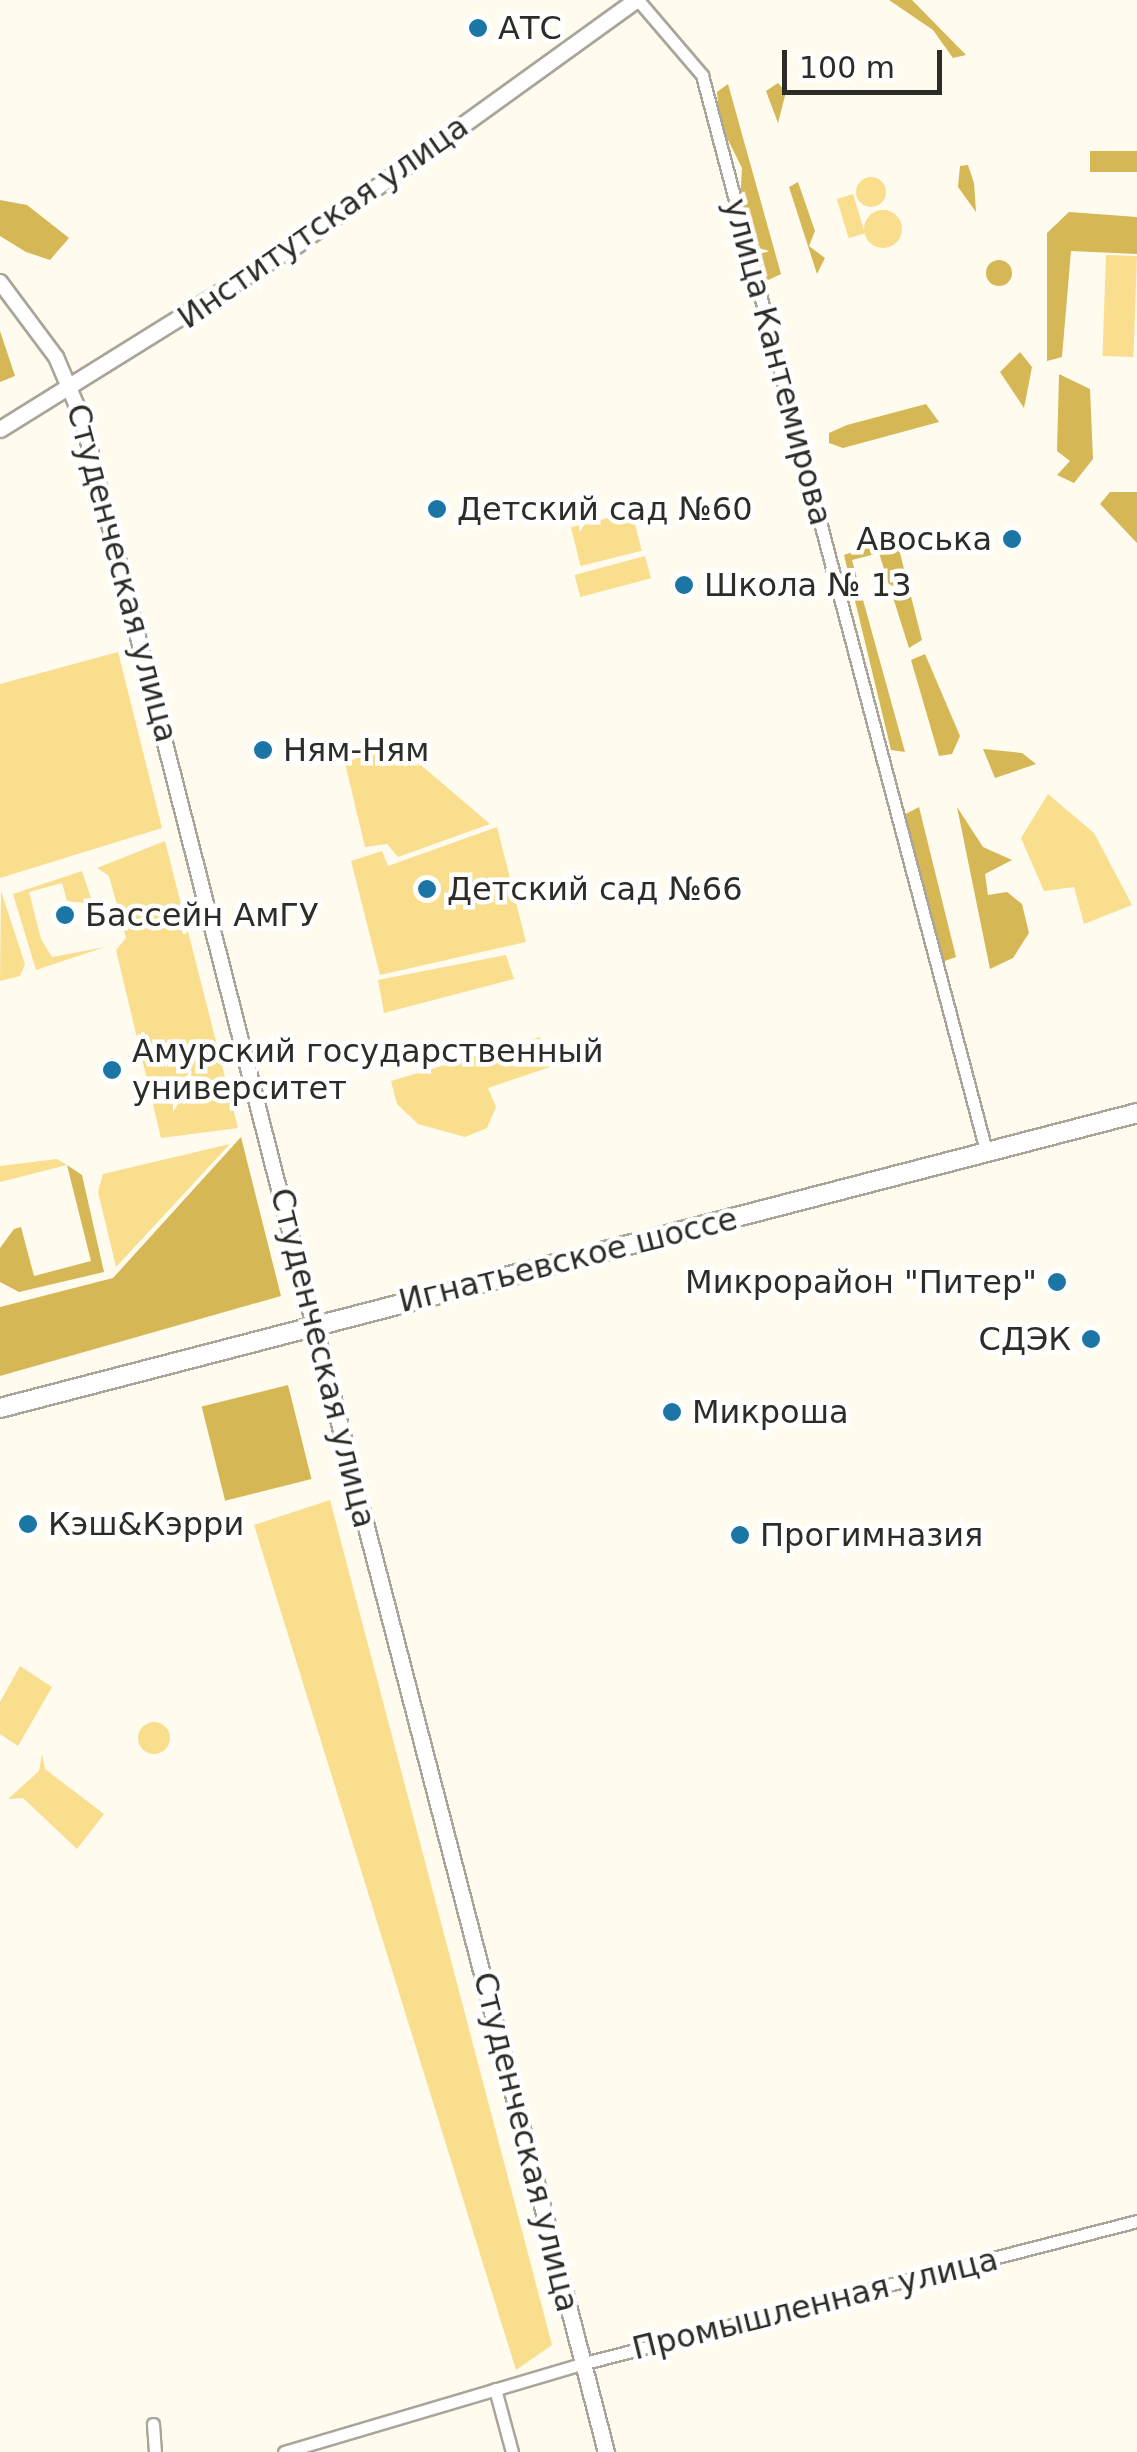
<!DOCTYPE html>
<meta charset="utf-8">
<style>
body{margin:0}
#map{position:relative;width:1137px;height:2452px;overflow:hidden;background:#fffbee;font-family:"DejaVu Sans",sans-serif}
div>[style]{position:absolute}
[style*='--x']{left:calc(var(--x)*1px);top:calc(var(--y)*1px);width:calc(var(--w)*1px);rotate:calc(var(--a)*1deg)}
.green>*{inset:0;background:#f9de8e;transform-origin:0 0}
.round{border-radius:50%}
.forest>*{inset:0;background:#d6b755;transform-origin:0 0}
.roads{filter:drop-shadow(2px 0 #a9a59a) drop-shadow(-2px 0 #a9a59a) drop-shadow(0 2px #a9a59a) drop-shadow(0 -2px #a9a59a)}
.minor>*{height:11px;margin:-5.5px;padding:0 5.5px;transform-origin:5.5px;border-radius:5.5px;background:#fff}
.tertiary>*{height:14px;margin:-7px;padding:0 7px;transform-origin:7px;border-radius:7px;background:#fff}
.secondary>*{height:15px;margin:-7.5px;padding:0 7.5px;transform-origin:7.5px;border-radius:7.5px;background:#fff}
.primary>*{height:18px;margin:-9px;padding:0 9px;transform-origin:9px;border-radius:9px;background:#fff}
.dots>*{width:28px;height:28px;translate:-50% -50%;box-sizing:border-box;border:5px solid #fff;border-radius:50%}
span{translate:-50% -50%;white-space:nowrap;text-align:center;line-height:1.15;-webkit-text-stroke:9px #fff;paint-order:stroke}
.poi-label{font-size:32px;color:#2d2c27}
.left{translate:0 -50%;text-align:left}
.right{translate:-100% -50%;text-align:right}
.street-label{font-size:32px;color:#2d2c27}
.scale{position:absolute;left:782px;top:50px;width:160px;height:45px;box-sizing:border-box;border:5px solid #2d2c27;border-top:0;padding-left:12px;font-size:30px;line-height:35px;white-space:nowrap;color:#2d2c27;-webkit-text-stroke:8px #fff;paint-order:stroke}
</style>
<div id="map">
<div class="green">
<i class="round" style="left:856px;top:177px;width:30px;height:30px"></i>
<i style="left:853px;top:194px;width:41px;height:17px;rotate:73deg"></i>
<i class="round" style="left:864px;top:210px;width:38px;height:38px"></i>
<i style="left:1106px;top:255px;width:31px;height:101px;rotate:2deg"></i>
<i style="left:632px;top:512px;width:40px;height:63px;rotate:76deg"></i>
<i style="left:645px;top:556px;width:23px;height:73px;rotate:75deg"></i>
<i style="clip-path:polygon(118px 652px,162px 828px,0 878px,0 684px)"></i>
<i style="clip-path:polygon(395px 743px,490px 824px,398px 857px,387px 844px,365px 847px,345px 763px)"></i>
<i style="clip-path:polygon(1048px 794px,1094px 833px,1132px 905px,1084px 924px,1074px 887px,1044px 891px,1021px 838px)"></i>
<i style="clip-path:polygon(497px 827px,526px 942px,380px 975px,351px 861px,382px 851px,388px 866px)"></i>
<i style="clip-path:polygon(165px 841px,238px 1128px,161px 1138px,116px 950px,126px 938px,109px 876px,97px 868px)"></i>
<i style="clip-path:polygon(82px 871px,93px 904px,67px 901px,62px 883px,29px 892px,41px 939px,52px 957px,105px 947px,36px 970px,13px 894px)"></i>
<i style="clip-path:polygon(1px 891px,25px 964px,20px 976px,0 981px)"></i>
<i style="clip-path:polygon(506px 955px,514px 979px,384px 1013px,378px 980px)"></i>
<i style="clip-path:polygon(540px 1037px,550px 1067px,488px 1088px,496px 1107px,487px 1128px,465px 1137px,418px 1124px,397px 1104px,391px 1081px)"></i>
<i style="clip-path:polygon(230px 1144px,116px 1267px,98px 1192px,103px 1174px)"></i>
<i style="clip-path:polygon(57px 1159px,67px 1165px,0 1182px,0 1166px)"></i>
<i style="clip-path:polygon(330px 1500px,552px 2345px,516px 2370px,254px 1525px)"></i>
<i style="clip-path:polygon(20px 1666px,52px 1687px,18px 1746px,0 1734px,0 1702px)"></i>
<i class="round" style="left:138px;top:1722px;width:32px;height:32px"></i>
<i style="clip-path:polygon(42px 1754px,45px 1769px,104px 1814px,77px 1849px,23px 1798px,8px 1799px,39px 1771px)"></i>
</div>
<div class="forest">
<i style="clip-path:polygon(889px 0,912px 0,966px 55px,953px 58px,933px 30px)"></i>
<i style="clip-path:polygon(778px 83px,786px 92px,778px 123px,766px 91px)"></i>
<i style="clip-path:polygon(728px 84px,781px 274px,764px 282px,740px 203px,742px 168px,720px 124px,717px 92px)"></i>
<i style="left:1137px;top:151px;width:21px;height:47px;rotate:90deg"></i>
<i style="clip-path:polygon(968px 165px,974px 183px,976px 212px,958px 187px,960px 166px)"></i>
<i style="clip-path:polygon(798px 182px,815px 231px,809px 246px,825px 258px,817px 274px,789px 187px)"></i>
<i style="clip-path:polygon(0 200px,27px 205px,69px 238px,50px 260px,26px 252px,0 236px)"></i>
<i style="clip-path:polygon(1069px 212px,1137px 217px,1137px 254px,1071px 251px,1062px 357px,1047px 361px,1047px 233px)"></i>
<i class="round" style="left:986px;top:260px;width:26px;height:26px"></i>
<i style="clip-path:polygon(0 331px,15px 376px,0 382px)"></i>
<i style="clip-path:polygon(1020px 352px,1032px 367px,1024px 408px,1000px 372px)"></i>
<i style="clip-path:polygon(1059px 374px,1090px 389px,1093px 459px,1074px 483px,1057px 475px,1070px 461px,1057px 451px)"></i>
<i style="clip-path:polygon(926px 404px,939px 422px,843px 448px,829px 443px,829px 433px,847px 425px)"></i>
<i style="clip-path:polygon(1110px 492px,1137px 492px,1137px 543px,1100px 504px)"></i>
<i style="clip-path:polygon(879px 543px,899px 549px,922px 640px,909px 648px,879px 553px,852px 560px,905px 752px,891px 750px,844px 555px)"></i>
<i style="clip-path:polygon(925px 654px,960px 736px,952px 754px,939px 756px,911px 660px)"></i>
<i style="clip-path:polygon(983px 749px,1022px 753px,1036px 764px,995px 778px)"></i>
<i style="clip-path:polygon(919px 807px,956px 957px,942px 962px,902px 816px)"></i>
<i style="clip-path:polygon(957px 807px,983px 847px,1012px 860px,985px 874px,988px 895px,1007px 892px,1022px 904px,1029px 933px,1013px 958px,990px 969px)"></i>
<i style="clip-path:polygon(241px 1137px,281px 1296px,0 1376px,0 1307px,113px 1278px)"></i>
<i style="clip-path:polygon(67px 1165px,82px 1175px,104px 1272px,19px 1292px,0 1282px,0 1248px,14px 1229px,21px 1227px,34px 1276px,91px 1261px)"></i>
<i style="left:288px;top:1385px;width:97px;height:89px;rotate:76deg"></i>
</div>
<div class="roads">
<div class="minor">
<i style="--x:638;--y:0;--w:99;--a:49.5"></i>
<i style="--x:702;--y:75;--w:1113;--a:75.21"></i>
<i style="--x:495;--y:2389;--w:65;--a:74.9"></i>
<i style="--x:153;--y:2424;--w:28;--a:86"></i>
<i style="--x:284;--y:2452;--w:310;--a:-16.5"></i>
<i style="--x:581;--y:2364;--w:574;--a:-14.42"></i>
</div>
<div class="tertiary">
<i style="--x:0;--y:282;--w:94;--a:53.3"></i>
<i style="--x:56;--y:357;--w:66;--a:66.9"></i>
<i style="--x:82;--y:418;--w:941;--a:75.67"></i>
</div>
<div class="secondary">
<i style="--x:0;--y:429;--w:349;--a:-31.9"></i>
<i style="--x:296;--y:245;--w:419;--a:-35.8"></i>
<i style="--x:315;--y:1330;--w:1159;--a:75.46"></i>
</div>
<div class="primary">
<i style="--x:0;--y:1408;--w:1175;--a:-14.54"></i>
</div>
</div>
<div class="dots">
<i style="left:478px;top:28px;background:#1c76a5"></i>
<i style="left:437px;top:509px;background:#1c76a5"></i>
<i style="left:1012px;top:539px;background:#1c76a5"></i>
<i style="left:684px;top:585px;background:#1c76a5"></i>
<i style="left:263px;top:750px;background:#1c76a5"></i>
<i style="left:427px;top:889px;background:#1c76a5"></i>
<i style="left:65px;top:915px;background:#1c76a5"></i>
<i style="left:112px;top:1070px;background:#1c76a5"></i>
<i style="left:1057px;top:1282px;background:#1c76a5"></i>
<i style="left:1091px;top:1339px;background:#1c76a5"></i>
<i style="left:672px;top:1412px;background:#1c76a5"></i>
<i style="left:28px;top:1524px;background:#1c76a5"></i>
<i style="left:740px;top:1535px;background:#1c76a5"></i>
</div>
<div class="poi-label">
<span class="left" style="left:498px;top:28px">АТС</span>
<span class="left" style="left:457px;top:509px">Детский сад №60</span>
<span class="right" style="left:992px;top:539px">Авоська</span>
<span class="left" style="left:704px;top:585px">Школа № 13</span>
<span class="left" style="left:283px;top:750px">Ням-Ням</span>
<span class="left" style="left:447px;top:889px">Детский сад №66</span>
<span class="left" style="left:85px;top:915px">Бассейн АмГУ</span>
<span class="left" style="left:132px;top:1070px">Амурский государственный<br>университет</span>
<span class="right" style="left:1037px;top:1282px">Микрорайон "Питер"</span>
<span class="right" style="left:1071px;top:1339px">СДЭК</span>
<span class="left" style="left:692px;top:1412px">Микроша</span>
<span class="left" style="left:48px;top:1524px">Кэш&amp;Кэрри</span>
<span class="left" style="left:760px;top:1535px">Прогимназия</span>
</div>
<div class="street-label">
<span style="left:323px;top:222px;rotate:-35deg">Институтская улица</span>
<span style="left:778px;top:362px;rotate:75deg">улица Кантемирова</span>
<span style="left:122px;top:573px;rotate:75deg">Студенческая улица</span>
<span style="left:568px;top:1260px;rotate:-14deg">Игнатьевское шоссе</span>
<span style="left:323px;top:1358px;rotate:76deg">Студенческая улица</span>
<span style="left:526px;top:2142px;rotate:76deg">Студенческая улица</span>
<span style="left:815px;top:2304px;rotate:-14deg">Промышленная улица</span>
</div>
<div class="scale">100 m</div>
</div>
